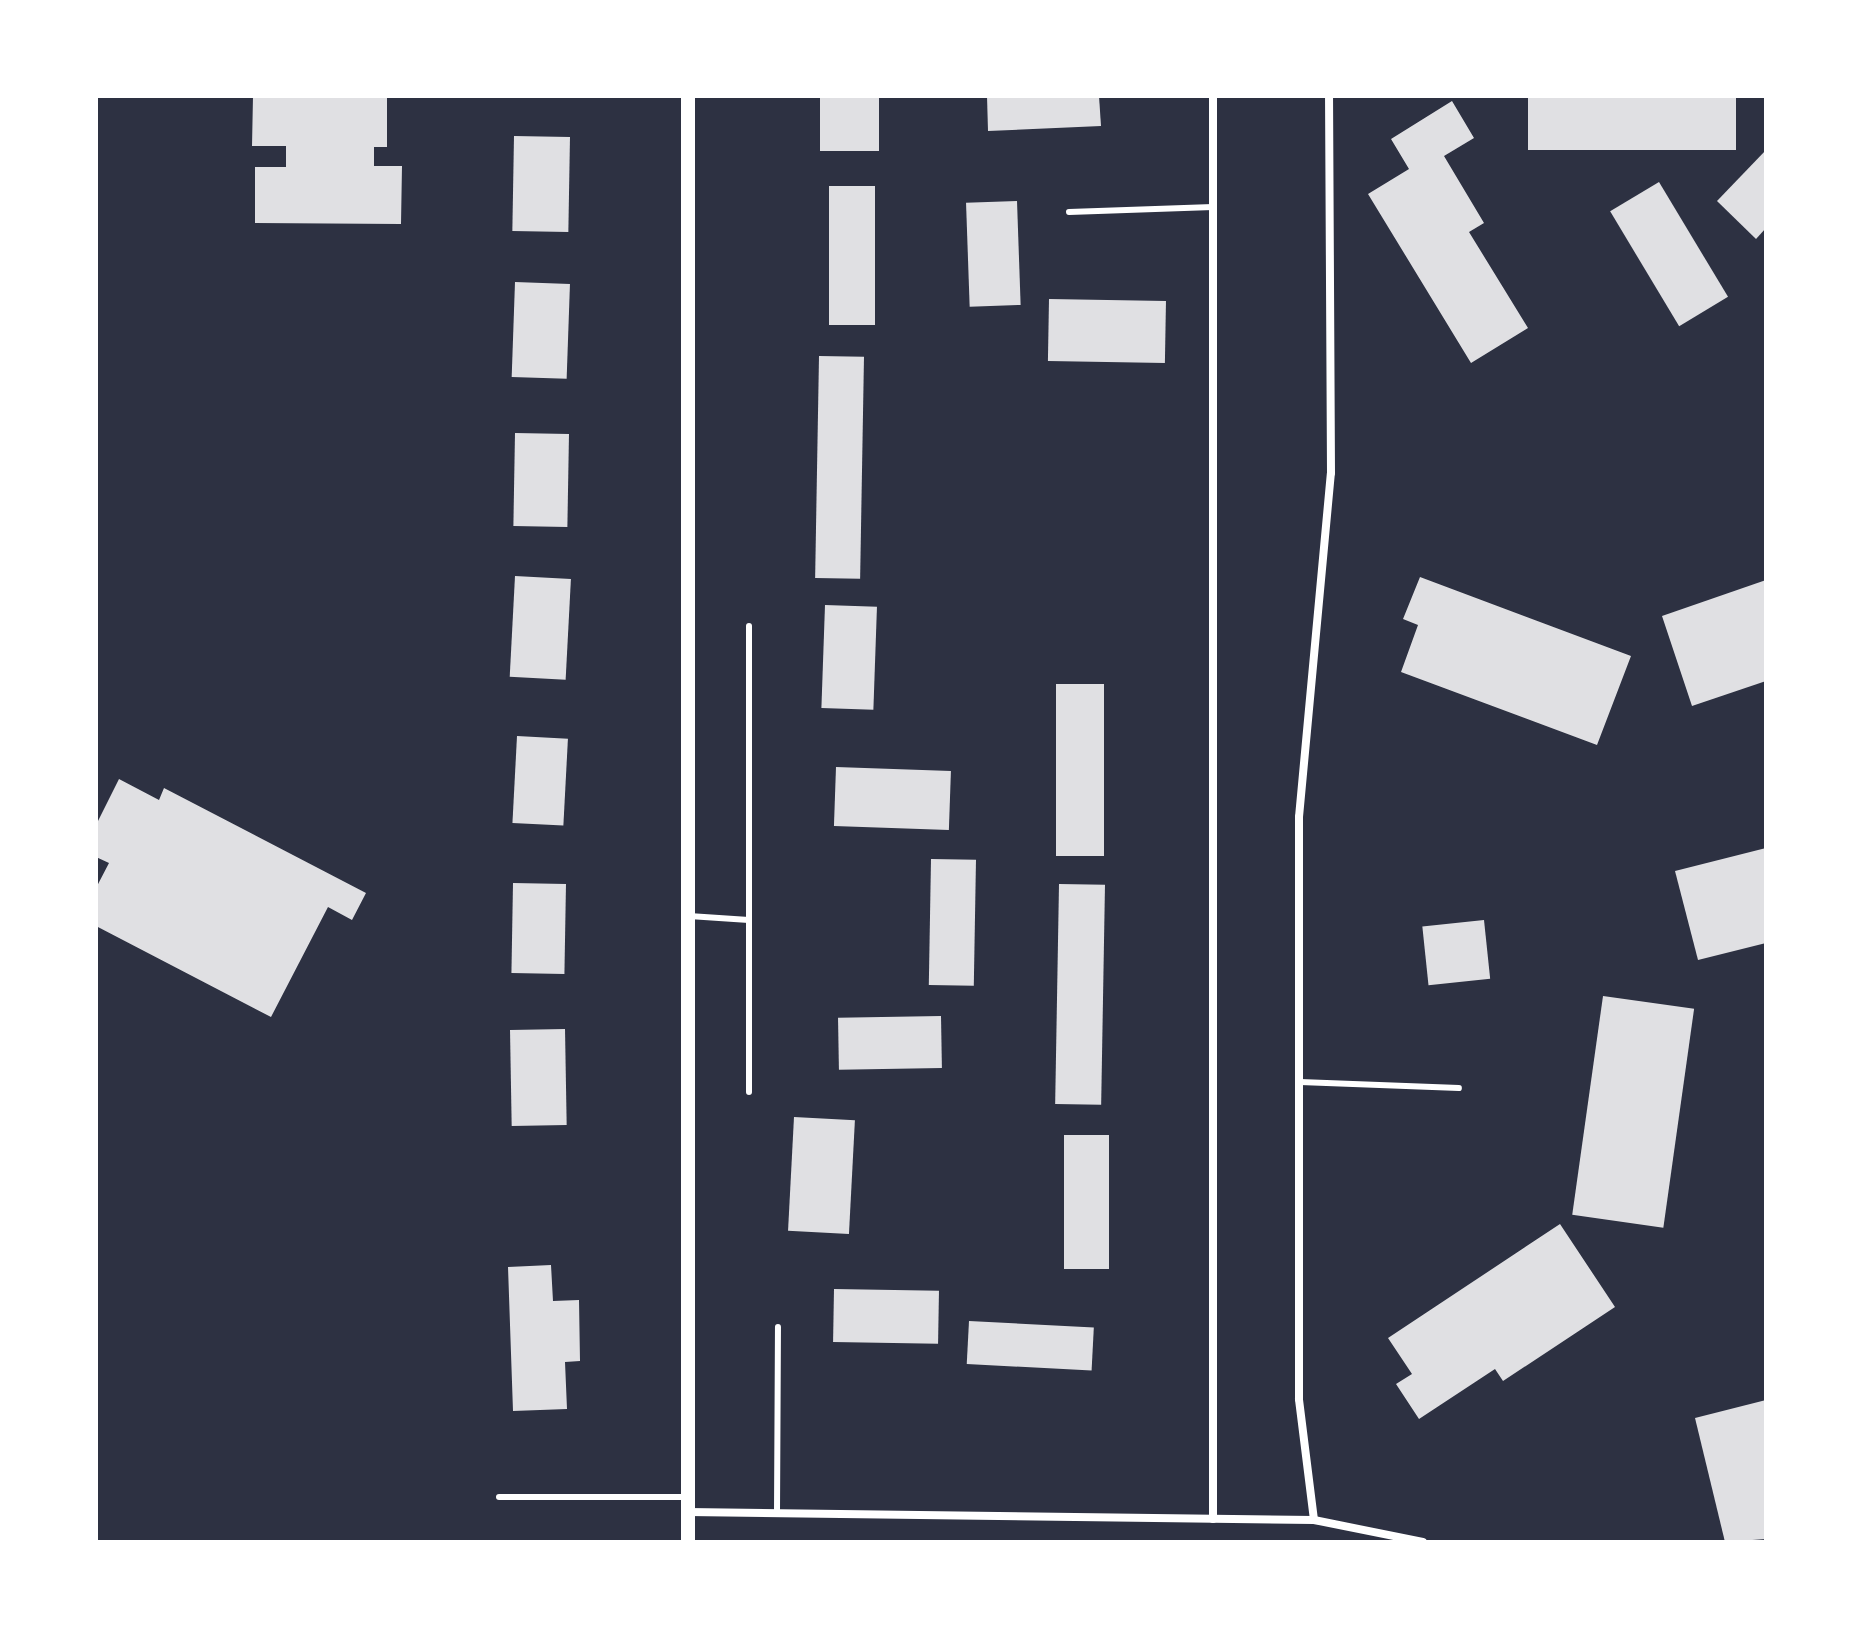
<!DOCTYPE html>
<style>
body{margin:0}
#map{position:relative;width:1862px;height:1638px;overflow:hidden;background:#2d3142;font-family:Poppins,sans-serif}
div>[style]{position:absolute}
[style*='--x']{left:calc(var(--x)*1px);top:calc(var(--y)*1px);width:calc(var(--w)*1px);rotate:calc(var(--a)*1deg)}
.building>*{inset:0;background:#e0e0e3;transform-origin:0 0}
.service>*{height:6px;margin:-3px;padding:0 3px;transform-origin:3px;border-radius:3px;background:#fff}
.minor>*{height:8px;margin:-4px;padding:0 4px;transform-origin:4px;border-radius:4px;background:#fff}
.tertiary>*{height:14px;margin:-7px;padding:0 7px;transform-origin:7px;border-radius:7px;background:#fff}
span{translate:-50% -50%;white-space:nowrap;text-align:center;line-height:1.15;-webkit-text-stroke:7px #fff;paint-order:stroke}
.frame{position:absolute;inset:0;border:98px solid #fff;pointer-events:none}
</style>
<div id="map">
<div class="building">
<i style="clip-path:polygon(253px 96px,387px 96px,387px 147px,374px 147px,374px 166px,402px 166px,401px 224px,255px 223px,255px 167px,286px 167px,286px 146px,252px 146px)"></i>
<i style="left:820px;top:96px;width:59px;height:55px"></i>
<i style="clip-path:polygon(987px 96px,1099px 96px,1101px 126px,988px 131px)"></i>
<i style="left:1528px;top:96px;width:208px;height:54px"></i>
<i style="clip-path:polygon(1452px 101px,1474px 138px,1444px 156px,1484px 223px,1469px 232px,1528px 328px,1471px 363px,1368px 194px,1409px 169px,1391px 139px)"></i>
<i style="left:514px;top:136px;width:56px;height:95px;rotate:1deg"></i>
<i style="clip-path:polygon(1766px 150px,1766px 228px,1756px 239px,1717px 201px)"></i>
<i style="left:1659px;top:182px;width:134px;height:57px;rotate:59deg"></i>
<i style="left:829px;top:186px;width:46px;height:139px"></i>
<i style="left:1017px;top:201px;width:104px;height:51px;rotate:88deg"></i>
<i style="left:515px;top:282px;width:55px;height:95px;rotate:2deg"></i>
<i style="left:1049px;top:299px;width:117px;height:62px;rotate:1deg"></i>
<i style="left:819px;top:356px;width:45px;height:222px;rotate:1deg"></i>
<i style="left:515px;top:433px;width:54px;height:93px;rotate:1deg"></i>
<i style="left:515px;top:576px;width:56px;height:101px;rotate:3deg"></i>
<i style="clip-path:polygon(1420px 577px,1631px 656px,1597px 745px,1401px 672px,1418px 625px,1403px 619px)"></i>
<i style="clip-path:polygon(1766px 580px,1766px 681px,1692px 706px,1662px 616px)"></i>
<i style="left:825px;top:605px;width:52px;height:103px;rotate:2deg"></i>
<i style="left:1056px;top:684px;width:48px;height:172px"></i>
<i style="left:517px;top:736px;width:51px;height:87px;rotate:3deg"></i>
<i style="left:836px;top:767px;width:115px;height:59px;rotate:2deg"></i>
<i style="clip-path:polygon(119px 779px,159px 800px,164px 788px,366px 893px,352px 920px,328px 907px,271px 1017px,96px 926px,96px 888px,109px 863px,96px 857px,96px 825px)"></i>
<i style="clip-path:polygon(1766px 848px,1766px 943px,1698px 960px,1675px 871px)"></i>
<i style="left:931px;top:859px;width:45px;height:126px;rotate:1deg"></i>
<i style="left:513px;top:883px;width:53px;height:90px;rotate:1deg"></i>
<i style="left:1059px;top:884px;width:46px;height:220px;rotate:1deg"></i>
<i style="left:1484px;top:920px;width:59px;height:62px;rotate:84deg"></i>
<i style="left:1603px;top:996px;width:92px;height:221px;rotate:8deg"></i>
<i style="left:941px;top:1016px;width:52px;height:103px;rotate:89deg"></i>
<i style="left:565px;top:1029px;width:96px;height:55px;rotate:89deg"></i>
<i style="left:794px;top:1117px;width:61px;height:114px;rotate:3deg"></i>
<i style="left:1064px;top:1135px;width:45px;height:134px"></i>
<i style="clip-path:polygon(1560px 1224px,1615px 1307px,1503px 1381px,1495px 1369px,1419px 1419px,1396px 1384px,1412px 1374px,1388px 1338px)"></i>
<i style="clip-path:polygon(551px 1265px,553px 1301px,579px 1300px,580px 1361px,565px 1362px,567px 1409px,513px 1411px,508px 1267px)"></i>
<i style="left:834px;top:1289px;width:105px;height:53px;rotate:1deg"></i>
<i style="left:969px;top:1321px;width:125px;height:43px;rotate:3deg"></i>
<i style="clip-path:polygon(1766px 1400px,1766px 1539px,1725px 1542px,1695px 1418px)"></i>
</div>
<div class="service">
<i style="--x:1069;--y:212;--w:144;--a:-2"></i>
<i style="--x:749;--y:626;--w:466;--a:90"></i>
<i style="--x:689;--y:916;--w:60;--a:3.8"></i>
<i style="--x:1300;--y:1082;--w:159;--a:2.2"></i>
<i style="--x:499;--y:1497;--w:188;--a:0"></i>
<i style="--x:777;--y:1513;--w:186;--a:-89.7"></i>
</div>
<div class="minor">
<i style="--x:1213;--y:96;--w:1423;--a:90"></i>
<i style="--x:688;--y:1512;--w:626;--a:0.73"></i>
<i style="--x:1314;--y:1520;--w:111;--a:11.4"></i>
<i style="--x:1314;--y:1520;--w:122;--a:-97.1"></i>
<i style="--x:1299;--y:1399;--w:582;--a:-90"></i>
<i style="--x:1299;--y:817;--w:345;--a:-84.7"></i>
<i style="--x:1331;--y:473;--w:377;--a:-90.3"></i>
</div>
<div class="tertiary">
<i style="--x:688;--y:96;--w:1446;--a:90"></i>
</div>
<div class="frame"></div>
</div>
